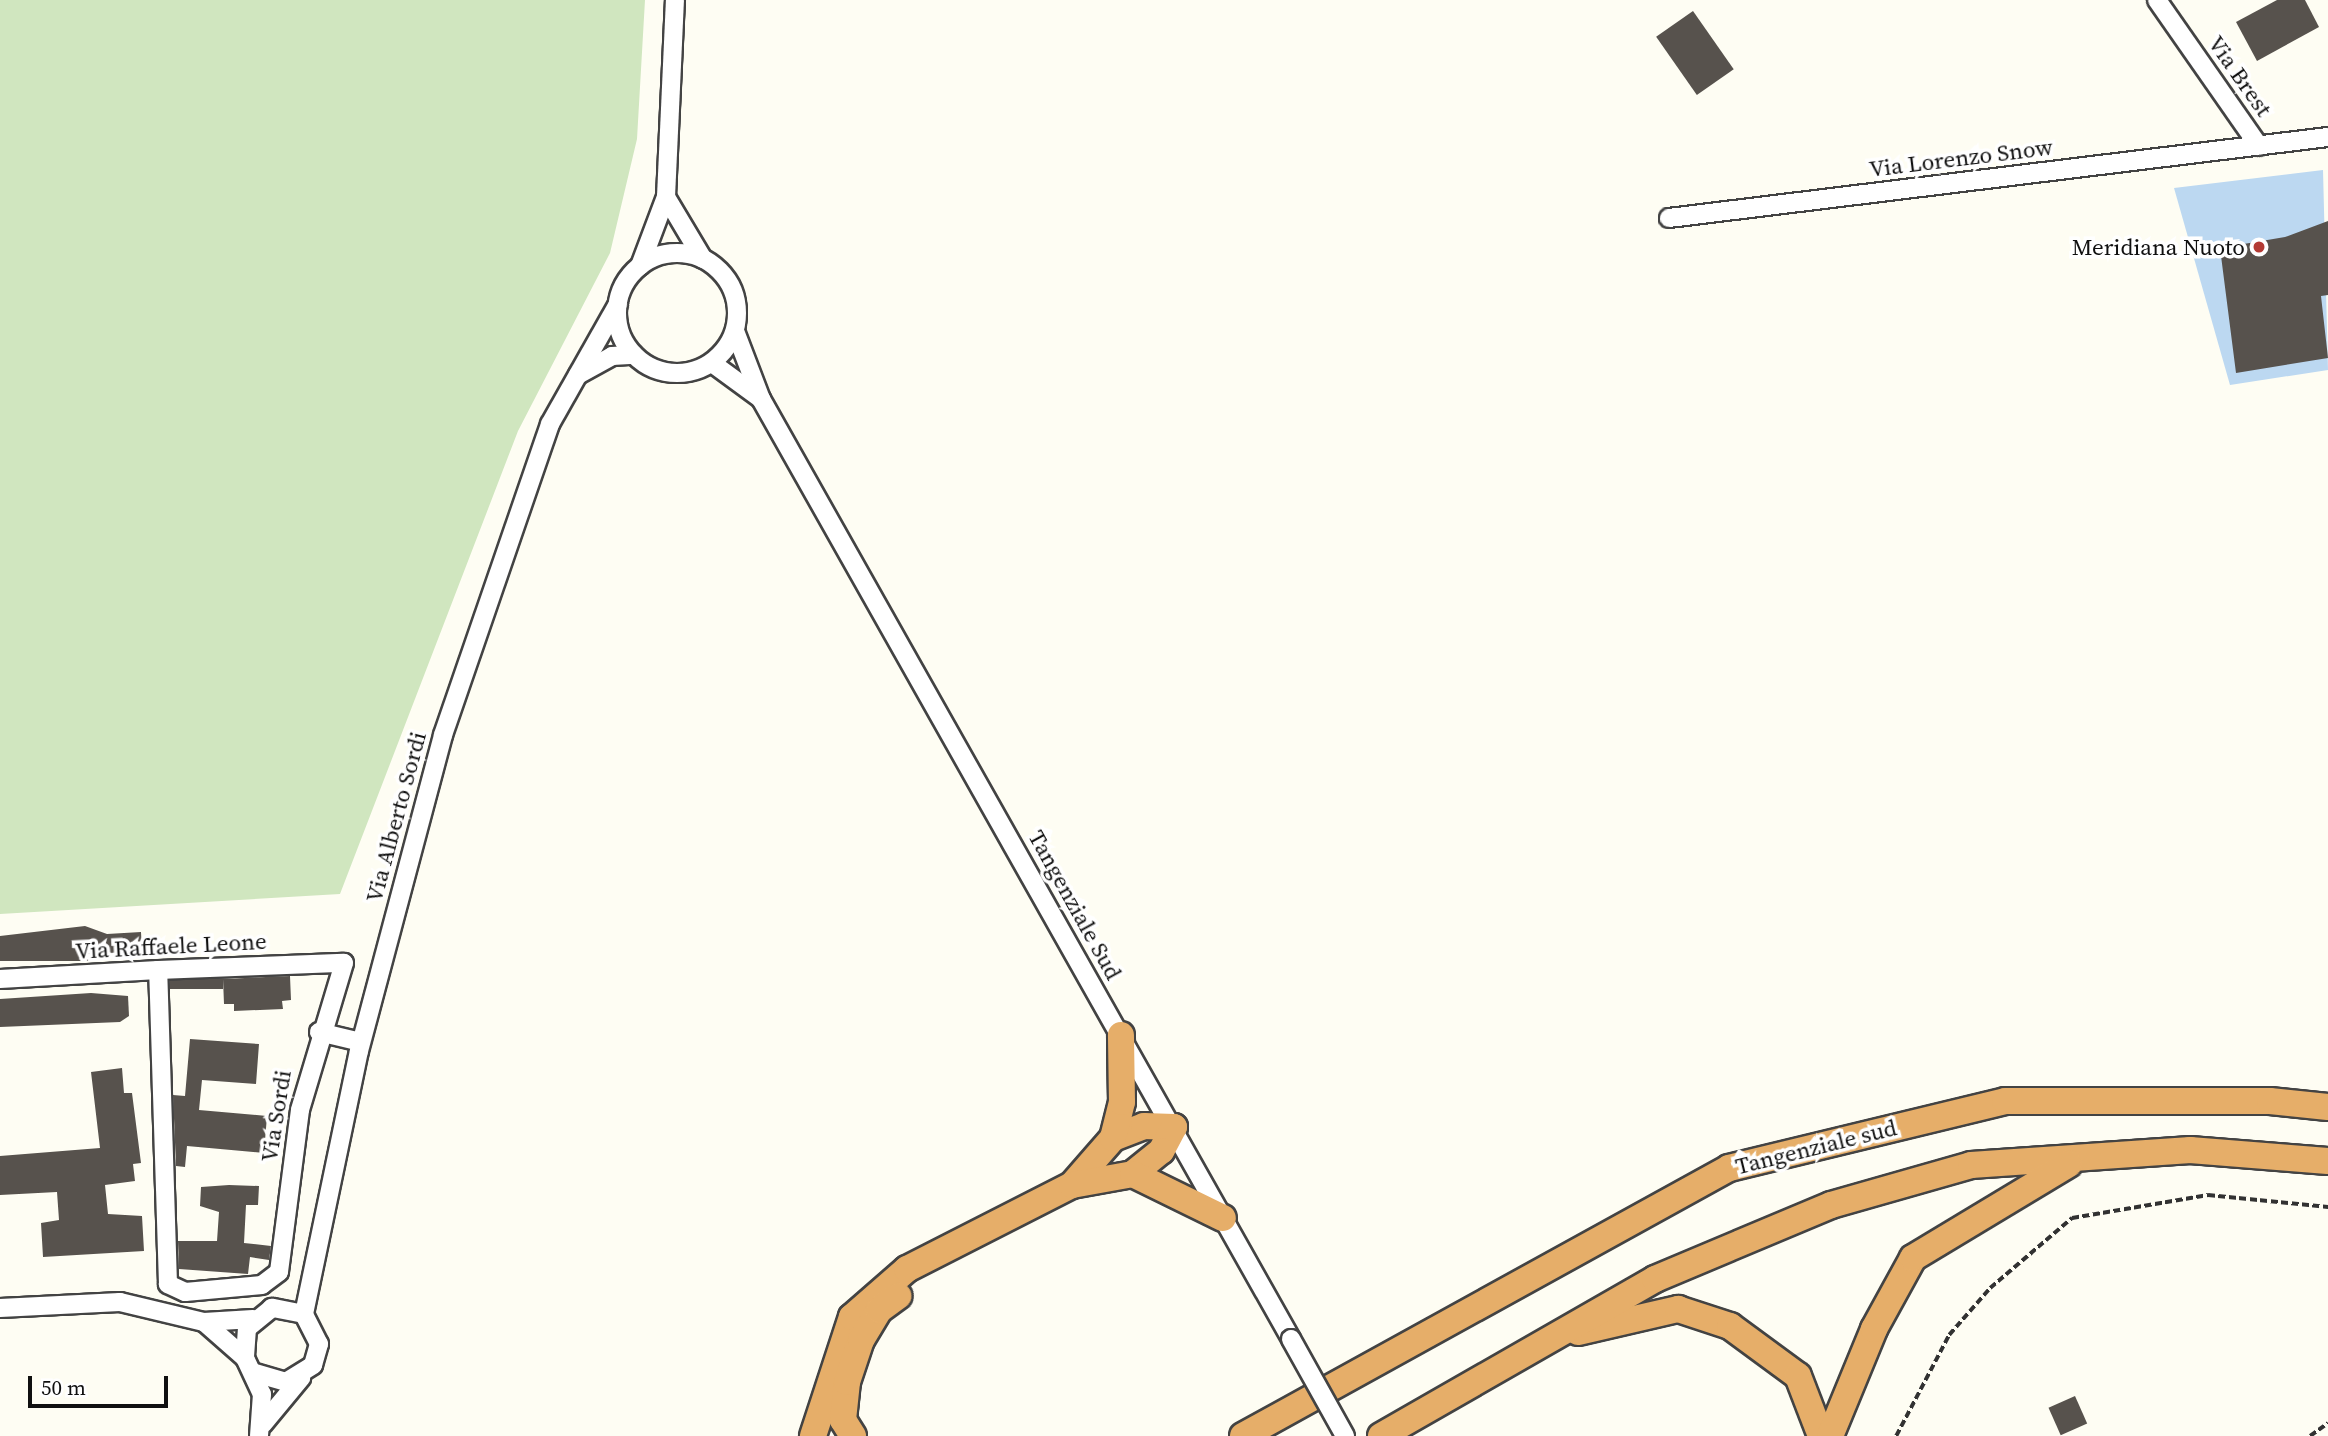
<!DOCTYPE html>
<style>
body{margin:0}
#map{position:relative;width:2328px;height:1436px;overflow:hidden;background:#fefdf3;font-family:"Source Serif 4",serif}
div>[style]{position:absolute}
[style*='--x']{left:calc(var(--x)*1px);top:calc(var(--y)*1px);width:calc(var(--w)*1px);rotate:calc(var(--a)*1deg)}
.green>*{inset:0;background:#d0e6bf}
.water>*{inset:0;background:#bcd8f1}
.building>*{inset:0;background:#57524d;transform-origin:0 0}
.path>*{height:3.5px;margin-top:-1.75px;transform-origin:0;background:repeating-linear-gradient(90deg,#323232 0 7px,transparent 0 10.5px)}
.roads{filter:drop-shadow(2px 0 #434343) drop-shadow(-2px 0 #434343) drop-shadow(0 2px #434343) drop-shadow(0 -2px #434343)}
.minor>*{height:18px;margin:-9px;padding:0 9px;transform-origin:9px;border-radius:9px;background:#fff}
.minor>.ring{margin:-9px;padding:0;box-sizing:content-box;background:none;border:18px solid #fff;border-radius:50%}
.highway>*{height:26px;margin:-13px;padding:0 13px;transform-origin:13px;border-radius:13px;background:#e6ae69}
.bridges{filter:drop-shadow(2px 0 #434343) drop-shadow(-2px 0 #434343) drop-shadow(0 2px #434343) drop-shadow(0 -2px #434343)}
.minor-bridge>*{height:18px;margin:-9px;padding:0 9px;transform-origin:9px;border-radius:9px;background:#fff}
.dots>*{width:19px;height:19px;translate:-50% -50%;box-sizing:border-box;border:4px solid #fff;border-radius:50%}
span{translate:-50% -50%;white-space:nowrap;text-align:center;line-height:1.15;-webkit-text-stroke:7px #fff;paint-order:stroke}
.street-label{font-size:23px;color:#101010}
.poi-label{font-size:23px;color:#101010}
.right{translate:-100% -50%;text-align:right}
.scale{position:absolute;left:28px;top:1376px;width:140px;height:32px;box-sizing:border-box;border:4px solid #101010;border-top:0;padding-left:9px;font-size:21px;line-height:24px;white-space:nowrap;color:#101010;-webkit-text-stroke:5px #fff;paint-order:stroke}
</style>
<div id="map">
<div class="green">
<i style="clip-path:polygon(0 0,645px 0,637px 139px,610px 253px,518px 431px,340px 894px,0 914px)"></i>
</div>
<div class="water">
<i style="clip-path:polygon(2323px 170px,2328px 370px,2230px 385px,2174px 188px)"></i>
</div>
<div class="building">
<i style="clip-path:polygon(2277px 0,2305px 0,2319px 27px,2257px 61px,2236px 22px)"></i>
<i style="left:1693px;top:11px;width:71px;height:45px;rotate:55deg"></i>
<i style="clip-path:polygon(2328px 221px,2328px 295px,2321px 296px,2328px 358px,2236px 373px,2220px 248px,2285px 237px)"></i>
<i style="clip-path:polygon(85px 926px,107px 934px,141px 932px,142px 951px,91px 955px,91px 961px,0 961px,0 936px)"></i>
<i style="clip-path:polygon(290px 976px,291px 1000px,282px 1001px,283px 1009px,234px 1011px,234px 1004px,224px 1004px,223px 979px)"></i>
<i style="left:223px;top:979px;width:10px;height:53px;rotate:90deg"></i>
<i style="clip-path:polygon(91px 993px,128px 996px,129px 1016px,120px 1022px,0 1027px,0 999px)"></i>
<i style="clip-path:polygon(190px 1039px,259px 1044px,256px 1084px,202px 1080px,199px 1110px,267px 1116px,264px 1153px,187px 1146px,185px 1167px,176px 1166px,173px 1095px,185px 1096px)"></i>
<i style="clip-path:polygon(122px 1068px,124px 1093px,132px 1093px,141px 1163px,133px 1164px,135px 1181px,105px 1185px,108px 1214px,142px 1216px,144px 1251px,43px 1257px,41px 1223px,59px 1220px,57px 1192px,0 1195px,0 1156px,100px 1148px,91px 1072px)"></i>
<i style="clip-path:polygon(229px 1185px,259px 1186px,258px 1205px,246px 1205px,244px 1243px,271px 1246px,269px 1260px,250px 1257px,248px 1274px,179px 1269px,178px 1241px,217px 1241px,219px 1212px,200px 1206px,201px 1187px)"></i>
<i style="left:2075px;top:1396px;width:30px;height:29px;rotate:66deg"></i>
</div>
<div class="path">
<i style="--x:1896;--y:1436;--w:114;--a:-62.3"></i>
<i style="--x:1949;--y:1335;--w:62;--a:-48.9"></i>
<i style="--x:1990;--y:1288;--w:108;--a:-40.5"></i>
<i style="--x:2072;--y:1218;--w:138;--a:-9.6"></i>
<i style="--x:2208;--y:1195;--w:121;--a:5.7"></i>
<i style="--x:2310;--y:1436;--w:22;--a:-36"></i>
</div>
<div class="roads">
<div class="minor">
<i style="--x:2157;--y:0;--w:178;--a:55.1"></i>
<i style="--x:666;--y:197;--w:72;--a:59.2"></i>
<i style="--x:1669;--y:218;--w:664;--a:-7.01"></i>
<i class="ring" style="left:617px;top:253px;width:102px;height:102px"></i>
<i style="--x:640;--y:266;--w:74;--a:-69.4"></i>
<i style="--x:666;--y:197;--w:197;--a:-87.4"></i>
<i style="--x:735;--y:331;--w:73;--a:69.1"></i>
<i style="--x:761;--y:399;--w:1079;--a:60.58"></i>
<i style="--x:712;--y:363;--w:61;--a:36.3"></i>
<i style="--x:578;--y:375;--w:39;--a:-29"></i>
<i style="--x:612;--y:356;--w:22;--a:-3"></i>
<i style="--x:0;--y:979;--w:158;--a:-3.3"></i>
<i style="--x:158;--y:970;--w:186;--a:-2.2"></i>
<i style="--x:344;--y:963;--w:153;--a:106.7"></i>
<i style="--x:300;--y:1110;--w:163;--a:97.4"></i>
<i style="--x:279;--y:1272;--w:21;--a:143"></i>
<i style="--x:262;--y:1285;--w:77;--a:174.8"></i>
<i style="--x:185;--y:1292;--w:19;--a:-155"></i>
<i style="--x:168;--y:1284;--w:314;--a:-91.8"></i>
<i style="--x:319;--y:1032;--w:43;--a:13.4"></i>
<i style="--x:0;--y:1308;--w:120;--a:-2.9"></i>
<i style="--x:120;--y:1302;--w:86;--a:13.4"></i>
<i style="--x:204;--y:1322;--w:49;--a:-3.5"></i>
<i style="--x:304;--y:1314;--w:269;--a:-78.2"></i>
<i style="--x:359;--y:1051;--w:327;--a:-75.1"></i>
<i style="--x:443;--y:735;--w:329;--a:-71"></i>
<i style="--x:550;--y:424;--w:138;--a:-60.5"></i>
<i style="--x:204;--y:1322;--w:55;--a:41.3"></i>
<i style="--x:255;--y:1373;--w:32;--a:16"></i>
<i style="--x:286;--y:1382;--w:32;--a:-32"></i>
<i style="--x:313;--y:1365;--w:22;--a:-74"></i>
<i style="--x:319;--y:1344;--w:34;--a:-117"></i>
<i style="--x:304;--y:1314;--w:33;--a:-169"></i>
<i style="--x:272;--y:1308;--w:32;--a:141"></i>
<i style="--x:247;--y:1328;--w:30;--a:94"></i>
<i style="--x:245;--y:1358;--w:40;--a:65"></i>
<i style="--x:262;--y:1394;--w:42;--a:94.1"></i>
<i style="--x:263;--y:1424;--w:60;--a:-50.4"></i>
</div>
<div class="highway">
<i style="--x:1113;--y:1138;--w:33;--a:-21"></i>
<i style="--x:1144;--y:1126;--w:30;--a:2"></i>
<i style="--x:1174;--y:1127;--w:27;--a:118"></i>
<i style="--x:1161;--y:1151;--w:36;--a:141"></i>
<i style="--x:1072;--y:1185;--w:62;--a:-48.9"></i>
<i style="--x:1113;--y:1138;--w:37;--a:-76"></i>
<i style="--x:1122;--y:1102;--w:67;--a:-90.9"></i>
<i style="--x:1578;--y:1332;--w:103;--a:-13"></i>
<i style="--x:1678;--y:1309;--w:55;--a:18.1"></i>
<i style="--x:1730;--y:1326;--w:84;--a:36.3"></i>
<i style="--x:1798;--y:1376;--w:64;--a:69"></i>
<i style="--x:813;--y:1436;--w:125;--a:-71.9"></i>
<i style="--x:852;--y:1317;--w:73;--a:-41.1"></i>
<i style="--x:907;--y:1269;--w:185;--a:-27"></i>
<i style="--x:1072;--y:1185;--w:62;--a:-10.2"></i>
<i style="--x:1133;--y:1174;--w:100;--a:26.1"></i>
<i style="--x:853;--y:1436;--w:19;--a:-122"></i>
<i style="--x:843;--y:1420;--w:38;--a:-84"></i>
<i style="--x:847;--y:1382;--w:44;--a:-71.6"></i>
<i style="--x:861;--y:1340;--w:35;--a:-59"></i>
<i style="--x:879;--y:1310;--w:24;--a:-36"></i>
<i style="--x:1243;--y:1436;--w:555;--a:-28.87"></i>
<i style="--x:1729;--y:1168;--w:284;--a:-13.6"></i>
<i style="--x:2005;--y:1101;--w:265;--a:0"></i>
<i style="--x:2270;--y:1101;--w:58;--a:5.9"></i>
<i style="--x:1381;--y:1436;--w:316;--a:-29.8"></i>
<i style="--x:1655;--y:1279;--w:191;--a:-22.8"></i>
<i style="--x:1831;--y:1205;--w:146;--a:-15.9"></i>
<i style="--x:1971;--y:1165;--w:220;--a:-3.9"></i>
<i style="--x:2190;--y:1150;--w:138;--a:4.6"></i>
<i style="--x:1830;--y:1436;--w:116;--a:-67.6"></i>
<i style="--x:1874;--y:1329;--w:81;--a:-61.2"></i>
<i style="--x:1913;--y:1258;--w:182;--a:-31.1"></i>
</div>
</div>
<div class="bridges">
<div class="minor-bridge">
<i style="--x:1291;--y:1339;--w:111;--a:60.9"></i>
</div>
</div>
<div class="dots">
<i style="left:2259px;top:247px;background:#b33a34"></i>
</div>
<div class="street-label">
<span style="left:2240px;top:76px;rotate:55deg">Via Brest</span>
<span style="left:1961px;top:158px;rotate:-7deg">Via Lorenzo Snow</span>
<span style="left:396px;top:817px;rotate:-75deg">Via Alberto Sordi</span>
<span style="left:1075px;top:905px;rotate:61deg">Tangenziale Sud</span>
<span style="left:171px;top:946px;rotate:-3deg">Via Raffaele Leone</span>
<span style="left:276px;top:1116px;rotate:-81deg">Via Sordi</span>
<span style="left:1816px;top:1147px;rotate:-14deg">Tangenziale sud</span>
</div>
<div class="poi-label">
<span class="right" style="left:2245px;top:247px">Meridiana Nuoto</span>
</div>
<div class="scale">50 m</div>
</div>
